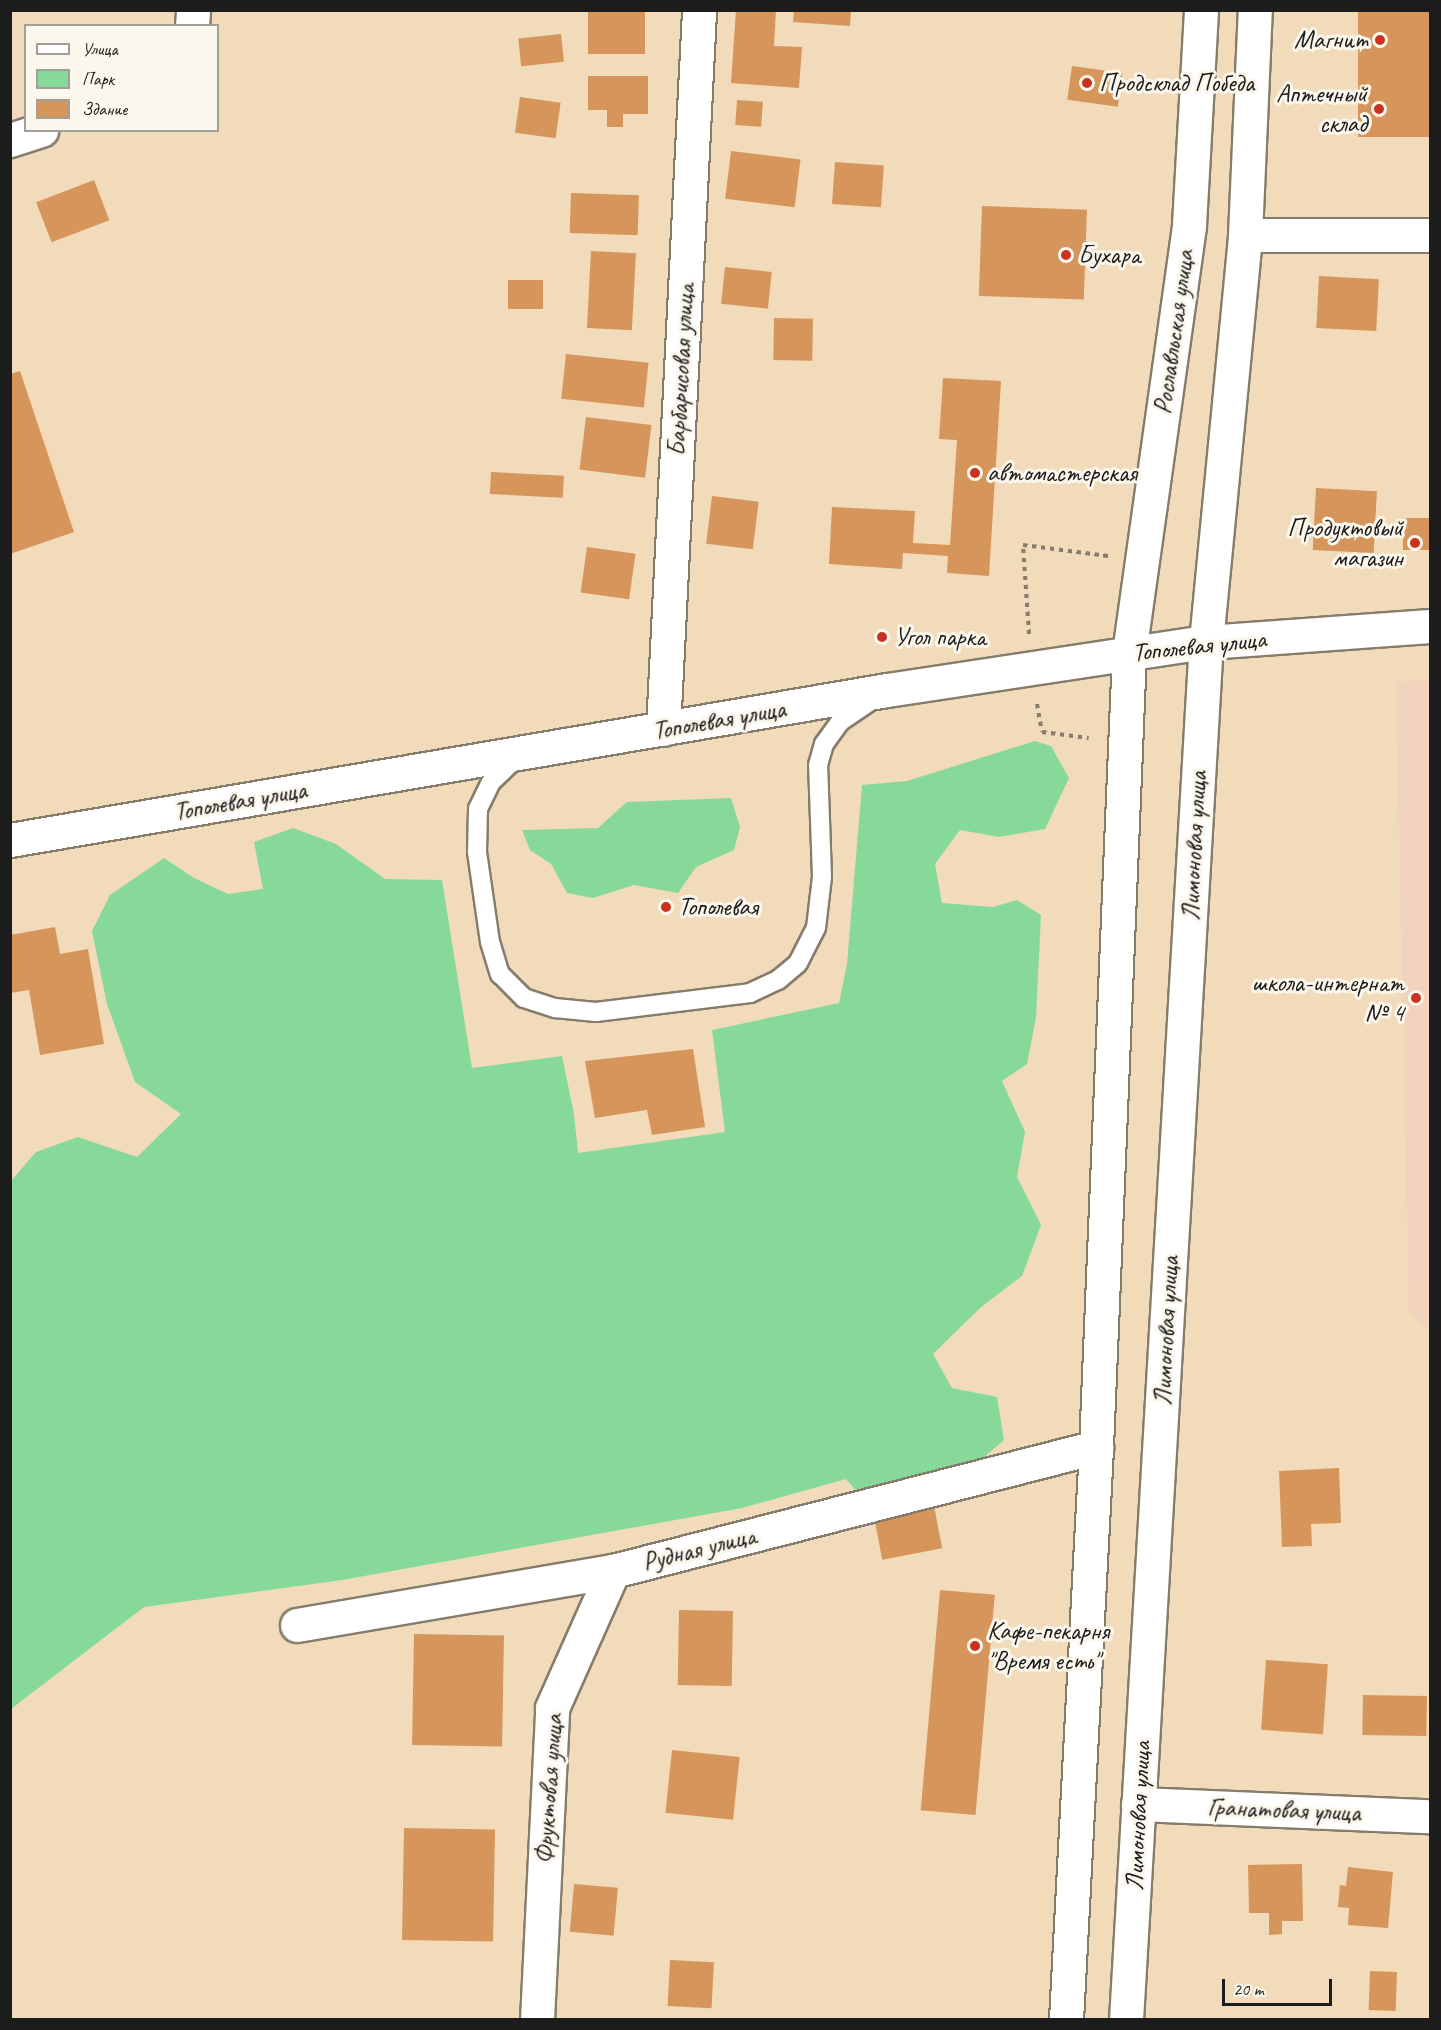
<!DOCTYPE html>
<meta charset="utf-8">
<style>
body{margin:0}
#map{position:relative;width:1441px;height:2030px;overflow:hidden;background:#f1dbba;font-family:Caveat,sans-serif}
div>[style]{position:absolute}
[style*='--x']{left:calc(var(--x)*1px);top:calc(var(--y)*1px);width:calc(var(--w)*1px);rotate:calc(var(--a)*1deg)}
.built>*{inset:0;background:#f2d4be}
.green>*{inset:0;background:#87d99a}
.building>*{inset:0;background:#d6955b;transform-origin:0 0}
.path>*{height:4px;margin-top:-2px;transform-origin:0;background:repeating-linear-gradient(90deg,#867c6b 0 4.5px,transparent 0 9px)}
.roads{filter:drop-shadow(2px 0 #867c6b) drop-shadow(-2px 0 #867c6b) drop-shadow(0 2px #867c6b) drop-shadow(0 -2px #867c6b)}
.lane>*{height:18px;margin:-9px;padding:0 9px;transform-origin:9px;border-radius:9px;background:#fff}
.street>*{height:33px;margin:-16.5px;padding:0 16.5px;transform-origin:16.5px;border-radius:16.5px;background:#fff}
.secondary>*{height:33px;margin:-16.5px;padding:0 16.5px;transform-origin:16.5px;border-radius:16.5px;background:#fff}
.highway>*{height:33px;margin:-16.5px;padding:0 16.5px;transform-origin:16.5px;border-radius:16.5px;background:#fff}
.dots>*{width:16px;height:16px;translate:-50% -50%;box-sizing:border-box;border:3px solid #fbf7ec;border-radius:50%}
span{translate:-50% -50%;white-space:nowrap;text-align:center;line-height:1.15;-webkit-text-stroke:6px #fbf7ec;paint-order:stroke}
.poi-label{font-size:26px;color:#1c1c1c}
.right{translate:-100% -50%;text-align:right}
.left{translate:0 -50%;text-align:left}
.street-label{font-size:26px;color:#1c1c1c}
.frame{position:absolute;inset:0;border:12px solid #1c1c1c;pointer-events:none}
.legend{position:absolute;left:24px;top:24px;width:195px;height:108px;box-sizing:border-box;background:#fbf7ec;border:2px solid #a29f99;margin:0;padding:8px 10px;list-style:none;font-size:18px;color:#1c1c1c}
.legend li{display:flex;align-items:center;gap:12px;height:30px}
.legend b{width:30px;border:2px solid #a29f99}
.scale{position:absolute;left:1222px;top:1979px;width:110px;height:27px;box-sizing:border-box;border:3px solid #1c1c1c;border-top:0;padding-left:8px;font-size:18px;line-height:21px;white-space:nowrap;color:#1c1c1c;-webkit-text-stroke:4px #fbf7ec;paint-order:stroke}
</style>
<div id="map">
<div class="built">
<i style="clip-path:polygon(1430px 679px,1430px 1330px,1409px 1313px,1396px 683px)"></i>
</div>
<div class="green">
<i style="clip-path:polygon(1035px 741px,1051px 746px,1069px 778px,1045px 829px,999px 837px,960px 830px,935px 864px,942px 903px,993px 907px,1017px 900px,1041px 915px,1036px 1017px,1027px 1064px,1002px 1081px,1025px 1132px,1017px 1177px,1041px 1225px,1022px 1276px,980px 1308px,933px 1354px,952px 1388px,997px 1397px,1004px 1440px,960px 1478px,859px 1494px,846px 1479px,742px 1508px,342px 1580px,144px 1607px,11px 1709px,11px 1181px,36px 1152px,78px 1137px,137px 1157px,181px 1114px,135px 1082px,107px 1004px,92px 931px,110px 895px,164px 858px,194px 878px,228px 894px,263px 889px,254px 842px,293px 828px,336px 844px,385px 879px,442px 880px,472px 1068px,562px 1056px,574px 1114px,578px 1153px,725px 1132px,712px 1030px,839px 1003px,847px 964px,862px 785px,907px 781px)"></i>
<i style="clip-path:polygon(731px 798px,740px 827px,734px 850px,696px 867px,678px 893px,634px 885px,593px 898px,567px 893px,551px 864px,530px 850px,522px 830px,598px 828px,627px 802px)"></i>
</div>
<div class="building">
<i style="left:588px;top:10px;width:57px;height:44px"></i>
<i style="clip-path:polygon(736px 10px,776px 10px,774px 46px,802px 47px,799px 88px,731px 83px)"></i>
<i style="clip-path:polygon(794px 10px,851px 10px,850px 26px,793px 22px)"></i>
<i style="left:1358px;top:10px;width:72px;height:127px"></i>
<i style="left:561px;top:34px;width:28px;height:43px;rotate:84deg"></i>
<i style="left:1072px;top:66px;width:51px;height:34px;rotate:8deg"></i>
<i style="clip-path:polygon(588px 76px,648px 76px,648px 114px,623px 114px,623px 127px,607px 127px,607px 110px,588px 110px)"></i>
<i style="left:520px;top:97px;width:41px;height:36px;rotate:8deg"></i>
<i style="left:737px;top:100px;width:26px;height:25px;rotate:4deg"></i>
<i style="left:731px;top:151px;width:70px;height:48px;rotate:7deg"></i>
<i style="left:835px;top:162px;width:49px;height:42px;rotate:4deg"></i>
<i style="left:94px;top:180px;width:43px;height:62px;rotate:69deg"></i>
<i style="left:571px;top:193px;width:68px;height:40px;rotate:2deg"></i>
<i style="left:982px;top:206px;width:105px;height:90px;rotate:2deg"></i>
<i style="left:591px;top:251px;width:45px;height:77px;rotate:3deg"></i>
<i style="left:725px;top:267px;width:47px;height:37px;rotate:6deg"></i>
<i style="left:1319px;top:276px;width:60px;height:52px;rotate:3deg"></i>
<i style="left:543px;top:280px;width:29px;height:35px;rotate:90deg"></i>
<i style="left:774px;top:318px;width:39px;height:42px;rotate:1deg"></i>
<i style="left:566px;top:354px;width:83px;height:45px;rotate:6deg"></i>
<i style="clip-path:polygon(20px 371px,74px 532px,10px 554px,10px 374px)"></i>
<i style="clip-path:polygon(943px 378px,1001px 381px,989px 576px,947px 573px,948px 556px,903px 553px,902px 569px,829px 564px,832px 507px,915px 511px,913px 543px,950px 545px,957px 440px,939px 439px)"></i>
<i style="left:586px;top:417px;width:66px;height:53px;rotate:7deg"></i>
<i style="left:491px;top:472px;width:73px;height:22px;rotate:3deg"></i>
<i style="left:1316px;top:488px;width:61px;height:62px;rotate:3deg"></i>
<i style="left:712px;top:496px;width:47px;height:48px;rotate:7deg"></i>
<i style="left:1430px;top:518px;width:32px;height:27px;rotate:90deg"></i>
<i style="left:587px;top:547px;width:49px;height:46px;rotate:8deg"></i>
<i style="clip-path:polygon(55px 927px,60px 954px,88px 949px,104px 1044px,40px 1055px,29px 990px,10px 993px,10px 935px)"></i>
<i style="clip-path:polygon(693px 1049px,705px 1127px,652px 1135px,647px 1110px,595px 1118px,585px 1061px)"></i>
<i style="clip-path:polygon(1339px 1468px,1341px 1523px,1311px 1524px,1312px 1546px,1282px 1547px,1279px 1471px)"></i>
<i style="left:934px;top:1506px;width:43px;height:61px;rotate:79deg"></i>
<i style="left:940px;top:1590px;width:55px;height:221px;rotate:5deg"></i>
<i style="left:679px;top:1610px;width:54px;height:75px;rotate:1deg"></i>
<i style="left:414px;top:1634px;width:90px;height:111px;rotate:1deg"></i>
<i style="left:1266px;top:1660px;width:62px;height:70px;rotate:4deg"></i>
<i style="left:1363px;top:1695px;width:64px;height:40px;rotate:1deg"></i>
<i style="left:672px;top:1750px;width:68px;height:63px;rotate:6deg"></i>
<i style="left:404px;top:1828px;width:91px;height:112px;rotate:1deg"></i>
<i style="clip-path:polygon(1302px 1864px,1303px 1921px,1282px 1921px,1282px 1934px,1269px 1935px,1269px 1913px,1249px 1913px,1248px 1865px)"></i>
<i style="clip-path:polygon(1348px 1867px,1393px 1872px,1388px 1928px,1348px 1925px,1349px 1908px,1338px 1907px,1340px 1885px,1346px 1886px)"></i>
<i style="left:574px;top:1884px;width:44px;height:48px;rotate:5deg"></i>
<i style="left:670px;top:1960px;width:44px;height:46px;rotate:3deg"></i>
<i style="left:1370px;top:1971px;width:27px;height:39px;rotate:2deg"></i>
</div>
<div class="path">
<i style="--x:1029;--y:634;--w:89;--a:-93.9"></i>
<i style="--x:1023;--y:545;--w:86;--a:7.4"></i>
<i style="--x:1037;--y:704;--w:28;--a:80"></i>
<i style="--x:1042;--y:732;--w:47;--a:7.3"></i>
</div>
<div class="roads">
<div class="lane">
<i style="--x:517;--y:757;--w:36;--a:136"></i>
<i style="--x:491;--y:782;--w:30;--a:116"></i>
<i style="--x:478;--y:809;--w:43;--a:91.3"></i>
<i style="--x:477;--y:852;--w:91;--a:81.8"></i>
<i style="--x:490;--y:942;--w:34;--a:73"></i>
<i style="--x:500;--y:974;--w:34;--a:45"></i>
<i style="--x:524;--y:998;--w:33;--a:18"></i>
<i style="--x:555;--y:1008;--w:41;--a:5.6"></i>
<i style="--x:596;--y:1012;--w:155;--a:-7"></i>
<i style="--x:750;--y:993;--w:31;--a:-25"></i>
<i style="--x:778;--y:980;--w:26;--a:-40"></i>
<i style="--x:798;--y:963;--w:39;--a:-63"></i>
<i style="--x:816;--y:928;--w:51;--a:-83.3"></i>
<i style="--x:822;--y:877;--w:112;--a:-92"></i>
<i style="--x:818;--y:765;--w:22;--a:-74"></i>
<i style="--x:824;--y:744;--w:29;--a:-54"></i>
<i style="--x:841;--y:721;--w:40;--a:-34"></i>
</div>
<div class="street">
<i style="--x:192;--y:26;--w:16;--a:-86"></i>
<i style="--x:10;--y:140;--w:33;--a:-18"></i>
<i style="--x:1245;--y:235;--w:185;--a:0"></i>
<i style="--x:1206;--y:642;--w:225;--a:-4.1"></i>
<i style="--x:663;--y:729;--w:720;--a:-87.13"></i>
<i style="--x:297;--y:1625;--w:321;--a:-9.7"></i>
<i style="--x:613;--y:1571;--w:499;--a:-14.4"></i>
<i style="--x:1138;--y:1804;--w:292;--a:2.4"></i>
<i style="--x:537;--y:2020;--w:312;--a:-87.2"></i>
<i style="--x:552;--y:1708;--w:150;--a:-66"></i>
</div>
<div class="secondary">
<i style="--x:10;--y:840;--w:890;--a:-9.71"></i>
<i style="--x:887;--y:690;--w:323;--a:-8.6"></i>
</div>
<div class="highway">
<i style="--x:1066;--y:2020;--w:574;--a:-87"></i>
<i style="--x:1096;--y:1447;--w:795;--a:-87.62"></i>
<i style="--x:1129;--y:653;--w:432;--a:-82"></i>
<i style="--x:1189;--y:225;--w:215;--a:-86.8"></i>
<i style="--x:1126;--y:2020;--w:1380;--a:-86.68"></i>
<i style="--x:1206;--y:642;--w:409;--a:-84.5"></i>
<i style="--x:1245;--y:235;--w:225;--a:-87.5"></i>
</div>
</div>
<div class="dots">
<i style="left:1380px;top:40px;background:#c8321e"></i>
<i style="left:1087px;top:83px;background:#c8321e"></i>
<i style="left:1379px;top:109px;background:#c8321e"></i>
<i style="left:1066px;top:255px;background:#c8321e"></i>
<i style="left:975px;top:473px;background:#c8321e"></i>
<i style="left:1415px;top:543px;background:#c8321e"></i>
<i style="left:882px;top:637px;background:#c8321e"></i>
<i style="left:666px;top:907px;background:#c8321e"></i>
<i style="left:1416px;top:998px;background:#c8321e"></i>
<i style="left:975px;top:1646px;background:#c8321e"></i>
</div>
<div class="poi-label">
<span class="right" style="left:1368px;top:40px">Магнит</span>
<span class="left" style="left:1099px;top:83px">Продсклад Победа</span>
<span class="right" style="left:1367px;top:109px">Аптечный<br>склад</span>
<span class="left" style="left:1078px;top:255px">Бухара</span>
<span class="left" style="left:987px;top:473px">автомастерская</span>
<span class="right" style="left:1403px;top:543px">Продуктовый<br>магазин</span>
<span class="left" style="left:894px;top:637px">Угол парка</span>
<span class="left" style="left:678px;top:907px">Тополевая</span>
<span class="right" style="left:1404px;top:998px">школа-интернат<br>№ 4</span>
<span class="left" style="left:987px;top:1646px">Кафе-пекарня<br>"Время есть"</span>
</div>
<div class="street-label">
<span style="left:1174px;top:332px;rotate:-82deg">Рославльская улица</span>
<span style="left:681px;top:370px;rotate:-87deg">Барбарисовая улица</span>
<span style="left:1199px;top:646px;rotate:-6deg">Тополевая улица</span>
<span style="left:719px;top:720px;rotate:-10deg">Тополевая улица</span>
<span style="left:240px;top:801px;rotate:-10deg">Тополевая улица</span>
<span style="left:1194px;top:846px;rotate:-87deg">Лимоновая улица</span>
<span style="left:1166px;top:1331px;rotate:-87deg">Лимоновая улица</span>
<span style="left:699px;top:1549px;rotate:-14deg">Рудная улица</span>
<span style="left:549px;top:1789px;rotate:-86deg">Фруктовая улица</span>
<span style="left:1284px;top:1810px;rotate:2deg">Гранатовая улица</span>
<span style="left:1138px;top:1816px;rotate:-87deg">Лимоновая улица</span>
</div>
<div class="frame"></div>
<ul class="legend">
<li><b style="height:8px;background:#fff"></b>Улица</li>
<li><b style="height:16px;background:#87d99a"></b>Парк</li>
<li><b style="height:16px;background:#d6955b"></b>Здание</li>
</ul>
<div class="scale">20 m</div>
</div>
